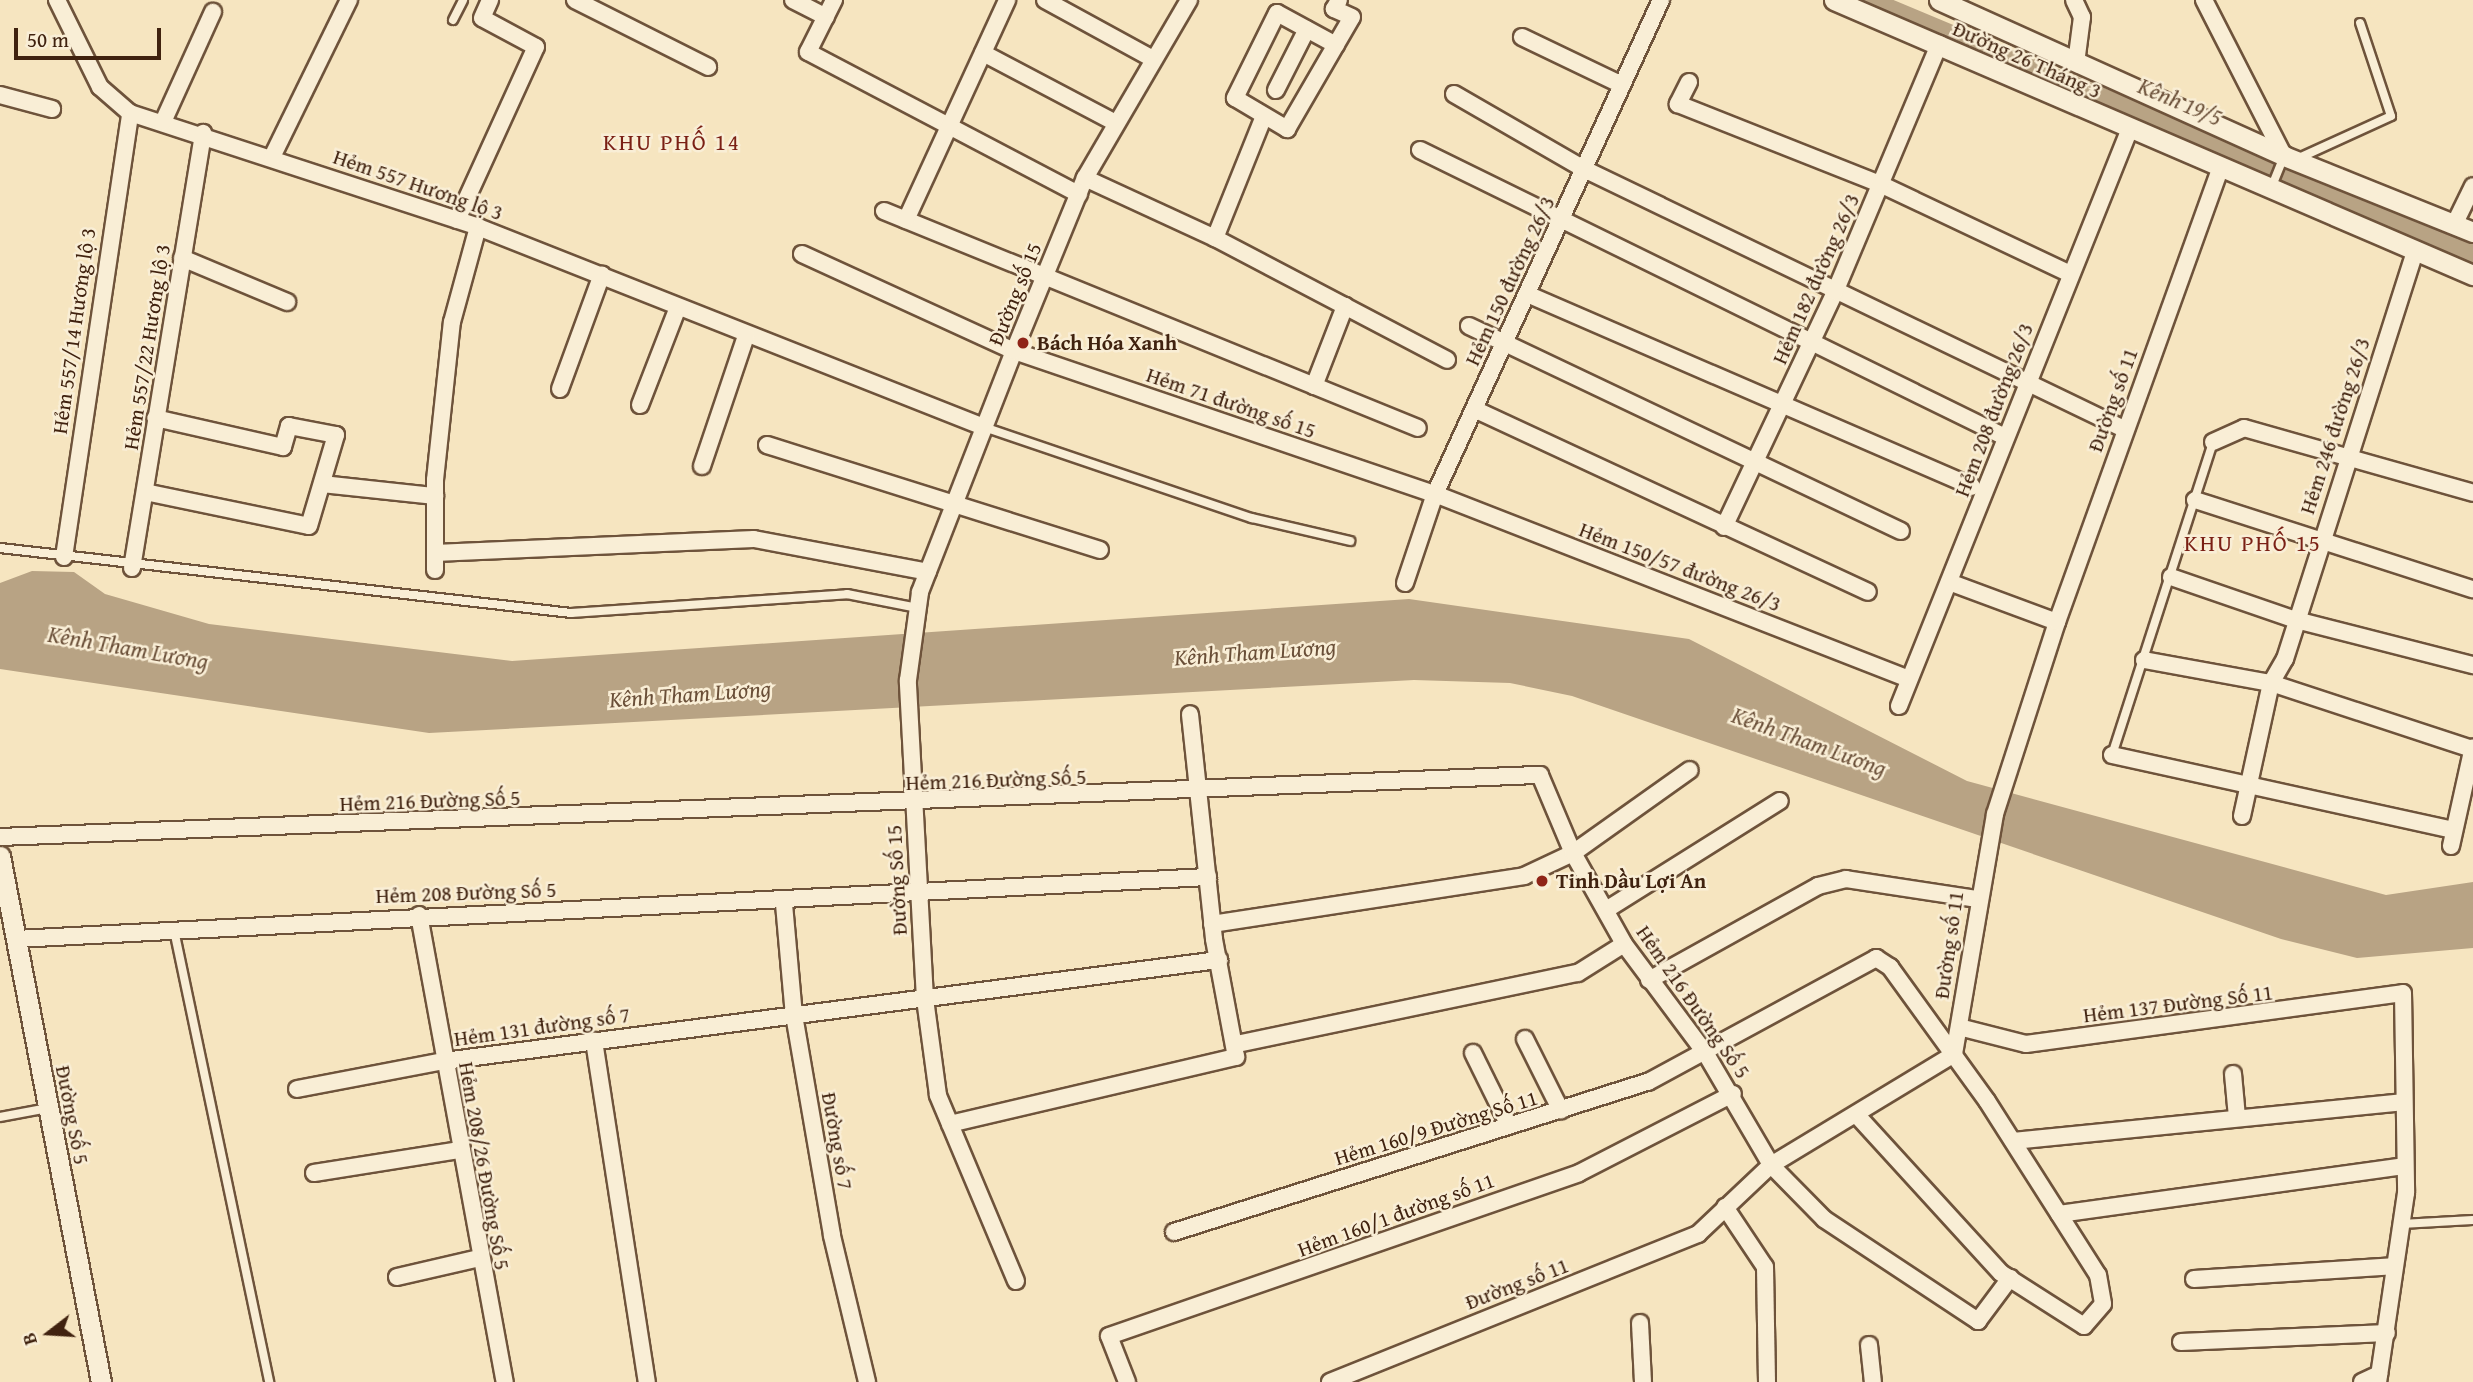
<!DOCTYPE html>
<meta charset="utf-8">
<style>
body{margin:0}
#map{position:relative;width:2473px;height:1382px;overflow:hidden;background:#f6e5c0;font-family:"Gentium Book Plus",serif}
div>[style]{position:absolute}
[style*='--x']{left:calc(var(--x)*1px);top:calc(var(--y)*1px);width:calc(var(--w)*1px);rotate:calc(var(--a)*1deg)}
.water>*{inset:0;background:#b8a384}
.canal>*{height:21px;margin:-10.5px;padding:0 10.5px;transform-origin:10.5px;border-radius:10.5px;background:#b8a384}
.roads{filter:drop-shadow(2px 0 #6e533b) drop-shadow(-2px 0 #6e533b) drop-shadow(0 2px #6e533b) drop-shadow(0 -2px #6e533b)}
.service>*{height:8px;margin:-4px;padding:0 4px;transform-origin:4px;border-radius:4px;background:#f9eed6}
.minor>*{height:16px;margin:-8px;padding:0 8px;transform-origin:8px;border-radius:8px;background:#f9eed6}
.tertiary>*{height:19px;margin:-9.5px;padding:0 9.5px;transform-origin:9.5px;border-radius:9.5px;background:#f9eed6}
.dots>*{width:19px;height:19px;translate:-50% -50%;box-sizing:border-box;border:4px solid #f9eed6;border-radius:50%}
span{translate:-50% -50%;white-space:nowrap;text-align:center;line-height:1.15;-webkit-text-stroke:5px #f9eed6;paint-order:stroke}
.street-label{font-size:21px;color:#40220f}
.poi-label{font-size:21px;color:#40220f;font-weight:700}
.left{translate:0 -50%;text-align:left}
.water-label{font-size:23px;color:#6a4f38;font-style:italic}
.neighbourhood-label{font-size:23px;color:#7a1f14;letter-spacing:2px}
.north{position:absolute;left:14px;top:1298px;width:70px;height:70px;-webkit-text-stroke:5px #f9eed6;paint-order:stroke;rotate:253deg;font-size:19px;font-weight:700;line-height:28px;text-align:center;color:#40220f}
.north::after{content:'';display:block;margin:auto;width:24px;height:32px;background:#40220f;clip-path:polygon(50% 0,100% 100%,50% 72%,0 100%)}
.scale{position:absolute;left:14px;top:28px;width:147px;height:32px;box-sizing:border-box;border:4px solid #40220f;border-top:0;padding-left:9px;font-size:21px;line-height:24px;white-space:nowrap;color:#40220f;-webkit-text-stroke:5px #f9eed6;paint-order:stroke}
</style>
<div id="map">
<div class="water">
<i style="clip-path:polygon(32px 571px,74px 572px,105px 594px,209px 624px,512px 661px,1409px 599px,1689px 639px,1967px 781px,2386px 895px,2473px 882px,2473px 948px,2357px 958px,2281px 939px,1572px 696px,1510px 683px,1414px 680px,429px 733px,0 669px,0 583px)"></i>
</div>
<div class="canal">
<i style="--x:1867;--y:0;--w:657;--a:22.66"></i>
</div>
<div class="roads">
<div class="service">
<i style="--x:453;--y:20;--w:22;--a:-63"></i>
<i style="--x:2299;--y:158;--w:101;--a:-24.5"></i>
<i style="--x:2391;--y:116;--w:98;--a:-108.4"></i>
<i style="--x:2272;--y:186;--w:32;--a:-68"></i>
<i style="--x:984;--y:427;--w:283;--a:18.8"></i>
<i style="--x:1252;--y:518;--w:101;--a:13.2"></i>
<i style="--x:0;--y:548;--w:575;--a:6.49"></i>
<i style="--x:571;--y:613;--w:277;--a:-3.9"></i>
<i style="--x:847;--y:594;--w:72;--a:11.2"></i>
<i style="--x:2112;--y:755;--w:329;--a:-72.1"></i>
<i style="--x:174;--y:930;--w:462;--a:78.1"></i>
<i style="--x:0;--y:1117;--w:49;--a:-10.6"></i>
<i style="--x:2401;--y:1224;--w:72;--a:-3.2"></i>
</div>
<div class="minor">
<i style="--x:57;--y:0;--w:97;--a:63.7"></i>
<i style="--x:100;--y:87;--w:40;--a:41"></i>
<i style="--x:130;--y:113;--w:366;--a:18.1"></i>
<i style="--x:478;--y:227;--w:544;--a:21.57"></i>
<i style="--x:575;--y:0;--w:149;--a:26.7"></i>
<i style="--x:793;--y:0;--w:37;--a:27"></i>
<i style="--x:834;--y:0;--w:58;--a:116.6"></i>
<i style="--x:808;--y:52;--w:306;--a:27.7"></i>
<i style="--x:1045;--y:0;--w:121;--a:28.7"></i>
<i style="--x:2074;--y:0;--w:19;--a:65"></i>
<i style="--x:2082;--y:17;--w:46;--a:97.4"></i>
<i style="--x:2204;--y:0;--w:175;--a:62.9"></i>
<i style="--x:1522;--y:37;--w:111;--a:25.6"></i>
<i style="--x:1336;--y:45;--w:67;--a:-151.5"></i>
<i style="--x:1277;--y:13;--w:95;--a:116.3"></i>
<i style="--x:1235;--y:98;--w:61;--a:30.8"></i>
<i style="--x:1287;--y:129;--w:129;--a:-59.9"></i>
<i style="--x:1352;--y:17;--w:20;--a:-156"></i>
<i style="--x:1334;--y:9;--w:10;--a:-61"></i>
<i style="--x:983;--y:53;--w:148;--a:27.8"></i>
<i style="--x:1689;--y:82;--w:25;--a:117"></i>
<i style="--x:1678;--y:104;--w:217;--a:21.6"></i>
<i style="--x:1880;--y:184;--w:210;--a:25.3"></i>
<i style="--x:1276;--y:90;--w:68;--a:-63.1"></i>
<i style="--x:1454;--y:94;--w:150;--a:30"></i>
<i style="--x:1584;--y:169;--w:599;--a:25.71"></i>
<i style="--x:0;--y:95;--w:54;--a:15.1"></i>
<i style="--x:163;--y:122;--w:121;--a:-65.6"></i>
<i style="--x:1420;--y:150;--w:652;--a:26.13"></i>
<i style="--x:272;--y:157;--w:175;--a:-63.9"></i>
<i style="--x:1085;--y:178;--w:143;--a:24.8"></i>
<i style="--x:1215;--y:238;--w:262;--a:27.7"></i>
<i style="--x:884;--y:211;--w:576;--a:22.12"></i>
<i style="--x:457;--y:220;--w:190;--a:-65.5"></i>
<i style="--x:536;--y:47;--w:61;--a:-151.8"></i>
<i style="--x:482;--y:18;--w:20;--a:-66"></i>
<i style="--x:906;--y:220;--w:242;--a:-65.3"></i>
<i style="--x:2454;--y:225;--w:43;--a:-64"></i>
<i style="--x:1215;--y:238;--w:131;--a:-68.1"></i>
<i style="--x:802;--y:254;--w:233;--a:24.6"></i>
<i style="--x:1014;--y:351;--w:445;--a:18.8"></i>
<i style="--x:1435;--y:494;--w:509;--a:21.32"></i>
<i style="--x:182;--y:258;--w:114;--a:22.7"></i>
<i style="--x:1527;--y:294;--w:485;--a:23.4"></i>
<i style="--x:1469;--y:326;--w:478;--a:25.4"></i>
<i style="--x:1314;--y:386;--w:86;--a:-68.8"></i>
<i style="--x:560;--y:389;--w:122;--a:-69.9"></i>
<i style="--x:640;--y:405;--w:105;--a:-68.8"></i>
<i style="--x:1474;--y:409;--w:434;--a:24.9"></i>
<i style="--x:2213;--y:442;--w:34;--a:-24"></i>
<i style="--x:2244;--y:428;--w:238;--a:15.8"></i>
<i style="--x:767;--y:445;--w:349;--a:17.5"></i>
<i style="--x:702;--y:466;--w:137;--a:-71.3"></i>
<i style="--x:322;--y:484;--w:114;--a:6.1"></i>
<i style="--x:145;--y:492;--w:167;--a:11.7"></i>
<i style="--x:309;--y:526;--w:95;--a:-73.5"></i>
<i style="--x:336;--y:435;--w:48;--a:-169.2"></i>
<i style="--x:289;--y:426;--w:22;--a:106"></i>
<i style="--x:283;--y:447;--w:131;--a:-167.2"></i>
<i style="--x:2195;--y:500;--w:292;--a:17.8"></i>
<i style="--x:1724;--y:527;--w:260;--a:-64.7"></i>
<i style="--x:1835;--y:292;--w:269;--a:-67.2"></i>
<i style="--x:435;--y:553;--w:319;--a:-2.5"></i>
<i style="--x:754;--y:539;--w:177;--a:10.7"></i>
<i style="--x:64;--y:557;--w:449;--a:-81.5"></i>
<i style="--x:132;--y:568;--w:441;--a:-80.7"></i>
<i style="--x:435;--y:570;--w:90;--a:-90"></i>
<i style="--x:435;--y:480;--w:159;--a:-83.9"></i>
<i style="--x:452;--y:322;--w:98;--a:-74.7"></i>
<i style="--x:2171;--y:577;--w:132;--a:19"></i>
<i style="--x:2296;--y:620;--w:183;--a:14.3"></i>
<i style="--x:1949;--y:582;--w:115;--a:20.3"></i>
<i style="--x:1405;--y:583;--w:94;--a:-71.4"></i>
<i style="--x:1435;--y:494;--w:543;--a:-65.42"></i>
<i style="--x:2144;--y:660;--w:129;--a:10.3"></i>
<i style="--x:2271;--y:683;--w:212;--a:18.2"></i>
<i style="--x:1899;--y:706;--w:619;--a:-68.2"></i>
<i style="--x:2112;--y:755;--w:350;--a:12.4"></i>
<i style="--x:2242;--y:816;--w:136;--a:-77.7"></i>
<i style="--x:2271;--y:683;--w:28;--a:-60"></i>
<i style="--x:2285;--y:659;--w:428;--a:-72.3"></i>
<i style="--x:0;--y:837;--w:1541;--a:-2.31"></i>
<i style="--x:1540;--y:775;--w:85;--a:67.1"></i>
<i style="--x:1573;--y:853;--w:104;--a:60.7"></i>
<i style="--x:1624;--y:944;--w:137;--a:53.3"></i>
<i style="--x:1706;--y:1054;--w:129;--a:59.6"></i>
<i style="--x:1771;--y:1165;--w:76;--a:45.5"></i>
<i style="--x:1824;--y:1219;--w:185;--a:33.5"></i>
<i style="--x:1978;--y:1321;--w:54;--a:-53.3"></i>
<i style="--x:2451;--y:846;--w:101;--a:-77.5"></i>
<i style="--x:784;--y:904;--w:111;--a:84.9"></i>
<i style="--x:794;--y:1015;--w:224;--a:80.2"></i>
<i style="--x:832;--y:1236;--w:150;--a:76.5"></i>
<i style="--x:1606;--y:910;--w:205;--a:-32.1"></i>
<i style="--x:419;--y:915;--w:475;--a:79.6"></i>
<i style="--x:1212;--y:924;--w:316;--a:-8.7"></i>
<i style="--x:1524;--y:876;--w:54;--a:-25.1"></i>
<i style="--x:1573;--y:853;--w:143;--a:-35.4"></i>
<i style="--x:16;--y:939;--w:1194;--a:-2.98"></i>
<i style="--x:1649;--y:980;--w:193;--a:-29.1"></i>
<i style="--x:1818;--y:886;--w:29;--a:-14"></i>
<i style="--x:1846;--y:879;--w:132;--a:8.7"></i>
<i style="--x:1959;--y:1027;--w:69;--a:14.2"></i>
<i style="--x:2026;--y:1044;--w:380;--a:-7.7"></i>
<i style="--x:2403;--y:993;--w:200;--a:89.1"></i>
<i style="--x:2406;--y:1193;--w:191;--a:98.4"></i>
<i style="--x:1525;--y:1039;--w:80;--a:63.4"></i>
<i style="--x:594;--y:1041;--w:345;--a:81.2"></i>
<i style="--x:1237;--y:1044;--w:348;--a:-11.8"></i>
<i style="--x:1578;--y:973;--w:54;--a:-32.2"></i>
<i style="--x:1473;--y:1053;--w:81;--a:63.7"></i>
<i style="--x:2233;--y:1074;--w:43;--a:84.7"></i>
<i style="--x:297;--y:1089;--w:150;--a:-10.8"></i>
<i style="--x:444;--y:1061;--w:782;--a:-7.43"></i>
<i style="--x:950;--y:1124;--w:294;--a:-13.2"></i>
<i style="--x:1236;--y:1057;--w:120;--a:-100.6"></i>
<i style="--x:1214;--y:939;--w:226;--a:-96.1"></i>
<i style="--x:2013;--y:1141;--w:391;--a:-5.7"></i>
<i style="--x:314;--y:1173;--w:148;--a:-9"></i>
<i style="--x:1725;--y:1207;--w:72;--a:56.3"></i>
<i style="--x:1765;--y:1267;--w:115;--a:89"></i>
<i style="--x:2059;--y:1214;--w:348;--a:-7.9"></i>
<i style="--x:1174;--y:1232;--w:497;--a:-17.6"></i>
<i style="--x:1648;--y:1082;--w:260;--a:-28.5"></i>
<i style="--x:1876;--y:958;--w:17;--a:33"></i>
<i style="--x:1890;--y:967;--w:165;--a:54.1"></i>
<i style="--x:1987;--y:1101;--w:206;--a:57.5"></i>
<i style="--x:2098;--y:1275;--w:29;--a:80"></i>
<i style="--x:2103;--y:1304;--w:29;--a:131"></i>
<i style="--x:2084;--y:1326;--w:98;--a:-147.4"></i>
<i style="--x:2001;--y:1273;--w:215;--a:-132.4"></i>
<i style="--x:397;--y:1277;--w:84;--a:-13"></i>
<i style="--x:2194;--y:1279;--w:199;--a:-3.7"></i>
<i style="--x:1016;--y:1281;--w:202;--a:-112.8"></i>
<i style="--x:938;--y:1095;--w:97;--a:-97.7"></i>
<i style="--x:925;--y:999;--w:319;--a:-93.1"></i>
<i style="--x:908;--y:680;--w:89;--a:-82.2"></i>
<i style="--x:920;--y:592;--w:259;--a:-68.7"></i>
<i style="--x:1014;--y:351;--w:187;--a:-67.7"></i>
<i style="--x:1085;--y:178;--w:206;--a:-59.7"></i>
<i style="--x:1640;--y:1323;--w:59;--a:87.1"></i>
<i style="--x:2181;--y:1342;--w:206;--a:-2.5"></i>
<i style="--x:1869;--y:1345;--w:37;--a:84"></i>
<i style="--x:1127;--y:1382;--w:49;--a:-111.4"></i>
<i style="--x:1109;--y:1336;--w:497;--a:-19.1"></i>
<i style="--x:1579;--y:1173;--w:173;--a:-27.2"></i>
<i style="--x:1330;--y:1382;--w:397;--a:-21.9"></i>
<i style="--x:1698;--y:1234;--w:100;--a:-43.4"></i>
<i style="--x:1771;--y:1165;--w:214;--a:-31.2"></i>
<i style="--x:1954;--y:1054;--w:243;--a:-80.3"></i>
<i style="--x:1995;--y:814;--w:202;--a:-72.1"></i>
<i style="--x:2057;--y:622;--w:480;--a:-70.2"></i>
<i style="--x:2362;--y:1382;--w:19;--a:-25"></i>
</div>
<div class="tertiary">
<i style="--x:1834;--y:0;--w:696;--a:23.29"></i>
<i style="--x:1939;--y:0;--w:379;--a:24.3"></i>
<i style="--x:2284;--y:156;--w:204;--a:21.9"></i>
<i style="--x:0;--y:856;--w:536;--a:79.13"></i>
</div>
</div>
<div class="dots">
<i style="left:1023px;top:343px;background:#8f2418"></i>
<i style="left:1542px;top:881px;background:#8f2418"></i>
</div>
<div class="street-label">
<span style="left:2027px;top:60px;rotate:24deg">Đường 26 Tháng 3</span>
<span style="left:418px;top:185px;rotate:19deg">Hẻm 557 Hương lộ 3</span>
<span style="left:1816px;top:279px;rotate:-66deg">Hẻm 182 đường 26/3</span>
<span style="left:1510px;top:281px;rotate:-65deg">Hẻm 150 đường 26/3</span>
<span style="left:1015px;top:294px;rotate:-68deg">Đường số 15</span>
<span style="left:74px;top:331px;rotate:-82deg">Hẻm 557/14 Hương lộ 3</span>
<span style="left:147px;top:347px;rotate:-81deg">Hẻm 557/22 Hương lộ 3</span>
<span style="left:2113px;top:400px;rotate:-70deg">Đường số 11</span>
<span style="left:1231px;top:403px;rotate:19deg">Hẻm 71 đường số 15</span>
<span style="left:1994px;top:410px;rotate:-69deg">Hẻm 208 đường 26/3</span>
<span style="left:2335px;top:426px;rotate:-72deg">Hẻm 246 đường 26/3</span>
<span style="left:1680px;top:567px;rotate:21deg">Hẻm 150/57 đường 26/3</span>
<span style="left:996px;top:780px;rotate:-2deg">Hẻm 216 Đường Số 5</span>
<span style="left:430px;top:801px;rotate:-2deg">Hẻm 216 Đường Số 5</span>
<span style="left:897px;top:880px;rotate:-93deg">Đường Số 15</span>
<span style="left:466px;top:893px;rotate:-2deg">Hẻm 208 Đường Số 5</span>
<span style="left:1949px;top:945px;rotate:-82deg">Đường số 11</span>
<span style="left:1693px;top:1002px;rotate:55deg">Hẻm 216 Đường Số 5</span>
<span style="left:2178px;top:1004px;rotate:-7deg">Hẻm 137 Đường Số 11</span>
<span style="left:542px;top:1027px;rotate:-8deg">Hẻm 131 đường số 7</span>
<span style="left:72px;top:1115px;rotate:79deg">Đường Số 5</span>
<span style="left:1436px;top:1128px;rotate:-17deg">Hẻm 160/9 Đường Số 11</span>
<span style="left:837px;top:1141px;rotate:80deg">Đường số 7</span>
<span style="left:484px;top:1166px;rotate:80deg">Hẻm 208/26 Đường Số 5</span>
<span style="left:1396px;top:1215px;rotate:-20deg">Hẻm 160/1 đường số 11</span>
<span style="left:1517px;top:1284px;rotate:-21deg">Đường số 11</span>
</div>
<div class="poi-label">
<span class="left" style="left:1037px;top:343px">Bách Hóa Xanh</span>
<span class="left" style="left:1556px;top:881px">Tinh Dầu Lợi An</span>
</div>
<div class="water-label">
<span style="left:2180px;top:102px;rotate:23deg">Kênh 19/5</span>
<span style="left:128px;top:648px;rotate:10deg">Kênh Tham Lương</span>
<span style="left:1255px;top:652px;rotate:-4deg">Kênh Tham Lương</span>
<span style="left:690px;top:694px;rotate:-4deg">Kênh Tham Lương</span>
<span style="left:1809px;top:742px;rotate:20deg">Kênh Tham Lương</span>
</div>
<div class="neighbourhood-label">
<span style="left:672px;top:142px">KHU PHỐ 14</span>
<span style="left:2253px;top:543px">KHU PHỐ 15</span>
</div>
<div class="north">B</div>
<div class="scale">50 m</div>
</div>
